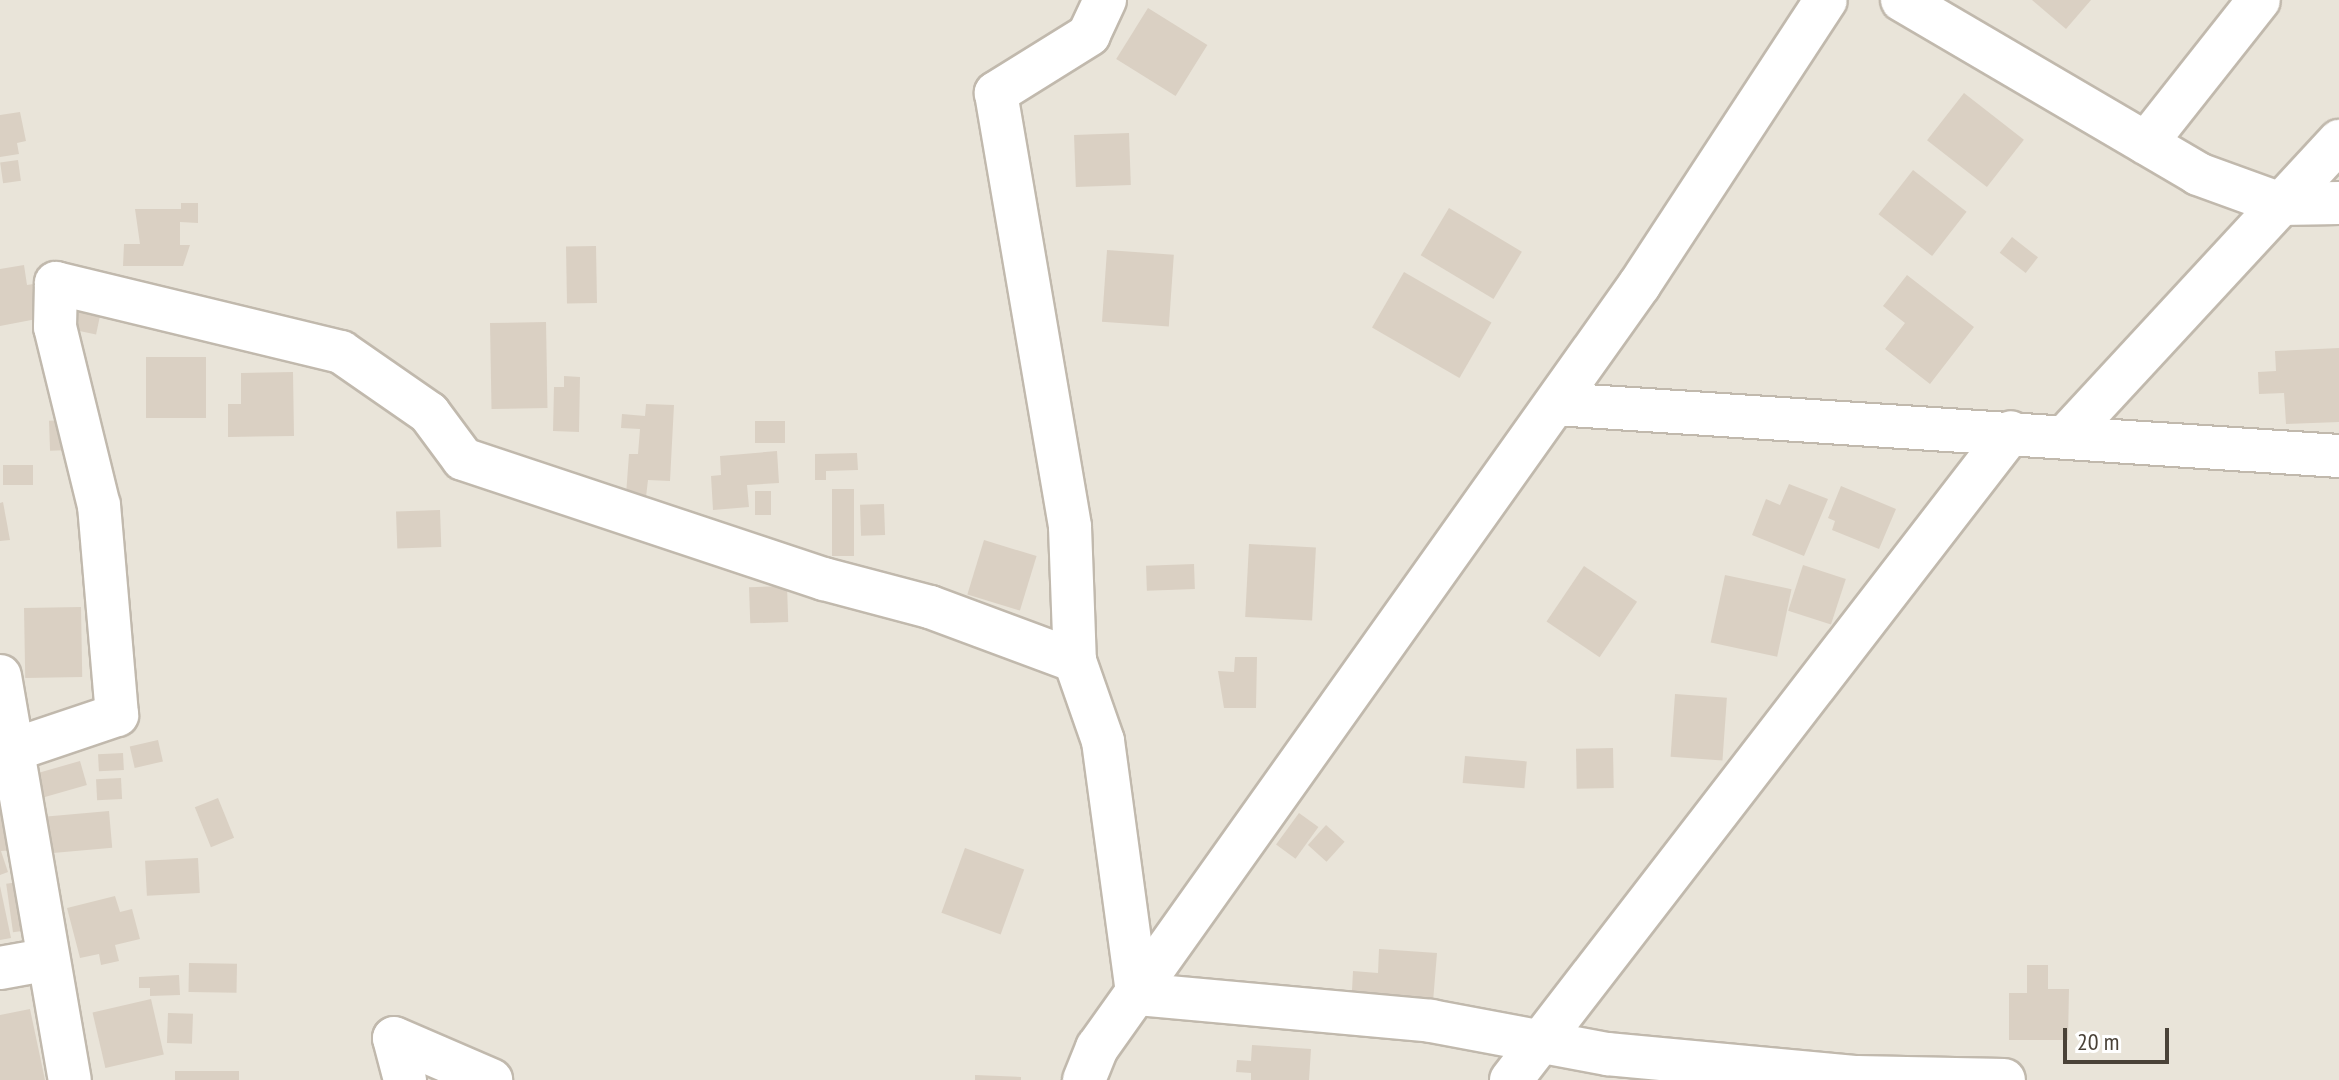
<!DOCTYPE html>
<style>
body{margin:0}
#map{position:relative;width:2339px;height:1080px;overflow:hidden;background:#f5f2eb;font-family:"PT Sans Narrow",sans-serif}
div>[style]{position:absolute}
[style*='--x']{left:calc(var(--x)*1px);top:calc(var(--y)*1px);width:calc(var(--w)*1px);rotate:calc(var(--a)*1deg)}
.residential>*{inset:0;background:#e9e4d9;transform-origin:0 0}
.building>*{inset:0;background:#dad0c3;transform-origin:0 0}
.roads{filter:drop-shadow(2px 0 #c1b9ad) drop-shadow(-2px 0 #c1b9ad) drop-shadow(0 2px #c1b9ad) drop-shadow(0 -2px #c1b9ad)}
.minor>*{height:42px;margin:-21px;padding:0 21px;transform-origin:21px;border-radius:21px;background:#fff}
span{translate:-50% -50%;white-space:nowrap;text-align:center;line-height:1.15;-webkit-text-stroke:6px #fff;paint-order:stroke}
.scale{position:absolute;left:2063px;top:1028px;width:106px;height:36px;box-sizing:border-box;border:4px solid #4a4238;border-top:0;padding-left:10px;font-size:24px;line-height:28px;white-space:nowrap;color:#4a4238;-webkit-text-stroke:6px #fff;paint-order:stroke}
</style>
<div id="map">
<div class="residential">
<i style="left:0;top:0;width:2339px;height:1080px"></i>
</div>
<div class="building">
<i style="clip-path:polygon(2032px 0,2091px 0,2066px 29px)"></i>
<i style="left:1148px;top:8px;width:70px;height:60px;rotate:32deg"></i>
<i style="left:1964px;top:93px;width:76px;height:60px;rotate:38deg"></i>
<i style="clip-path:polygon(20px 112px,26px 141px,17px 143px,19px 154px,0 157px,0 115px)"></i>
<i style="left:1129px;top:133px;width:52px;height:55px;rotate:88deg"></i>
<i style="left:18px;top:160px;width:21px;height:18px;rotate:82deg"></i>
<i style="left:1913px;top:170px;width:68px;height:56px;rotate:38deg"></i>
<i style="clip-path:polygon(181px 203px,198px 203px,198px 223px,180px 222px,180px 245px,190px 245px,183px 266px,123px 266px,124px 244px,140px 244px,135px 209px,181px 209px)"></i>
<i style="left:1449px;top:208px;width:85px;height:55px;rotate:31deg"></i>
<i style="left:2012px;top:237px;width:33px;height:20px;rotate:38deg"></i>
<i style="left:596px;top:246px;width:57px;height:30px;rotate:89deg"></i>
<i style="left:1107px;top:250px;width:67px;height:72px;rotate:4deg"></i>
<i style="clip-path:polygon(24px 265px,27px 285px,40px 283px,47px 317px,0 326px,0 269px)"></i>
<i style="left:1404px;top:272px;width:101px;height:64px;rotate:30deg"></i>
<i style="clip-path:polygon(1907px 275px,1974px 327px,1930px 384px,1885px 349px,1905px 323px,1883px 306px)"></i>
<i style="left:68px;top:303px;width:34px;height:25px;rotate:12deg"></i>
<i style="left:546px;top:322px;width:86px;height:56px;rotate:89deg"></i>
<i style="clip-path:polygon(2339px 348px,2339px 422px,2286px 424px,2284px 393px,2259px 394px,2258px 372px,2276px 371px,2275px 351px)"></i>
<i style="left:146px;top:357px;width:60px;height:61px"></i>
<i style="clip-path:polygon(293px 372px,294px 436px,228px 437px,228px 404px,241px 404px,241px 373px)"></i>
<i style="clip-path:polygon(564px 376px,580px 377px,579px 432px,553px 431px,554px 387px,564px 387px)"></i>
<i style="clip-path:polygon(646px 404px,674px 405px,670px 481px,648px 480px,646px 497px,626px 495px,629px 454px,638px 454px,640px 429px,621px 428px,622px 414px,645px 416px)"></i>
<i style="left:69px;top:420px;width:30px;height:20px;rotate:88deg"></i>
<i style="left:755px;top:421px;width:30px;height:22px"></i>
<i style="clip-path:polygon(777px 451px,779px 483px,747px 485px,749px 507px,713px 510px,711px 476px,721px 475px,720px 456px)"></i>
<i style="clip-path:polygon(857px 453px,858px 470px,826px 471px,826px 480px,815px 480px,815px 454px)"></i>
<i style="left:3px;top:465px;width:30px;height:20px"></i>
<i style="clip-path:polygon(1789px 484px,1828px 499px,1804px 556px,1752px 535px,1766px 499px,1780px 505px)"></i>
<i style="clip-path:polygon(1841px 486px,1896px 509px,1879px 549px,1832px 530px,1835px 521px,1828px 518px)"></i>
<i style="left:832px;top:489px;width:22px;height:67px"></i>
<i style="left:771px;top:491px;width:24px;height:16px;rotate:90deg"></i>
<i style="clip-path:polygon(3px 502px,10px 540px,0 541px,0 503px)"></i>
<i style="left:884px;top:504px;width:31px;height:24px;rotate:88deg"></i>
<i style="left:440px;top:510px;width:37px;height:44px;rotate:88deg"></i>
<i style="left:984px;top:540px;width:55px;height:57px;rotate:17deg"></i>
<i style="left:1249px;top:544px;width:67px;height:73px;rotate:3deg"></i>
<i style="left:1194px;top:564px;width:25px;height:48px;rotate:88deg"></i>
<i style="left:1803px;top:565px;width:45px;height:48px;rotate:18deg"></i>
<i style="left:1584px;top:566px;width:64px;height:67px;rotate:34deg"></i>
<i style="left:1725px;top:575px;width:68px;height:69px;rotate:12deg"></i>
<i style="left:787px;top:586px;width:36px;height:38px;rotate:88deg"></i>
<i style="left:81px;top:607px;width:70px;height:57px;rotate:89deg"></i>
<i style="clip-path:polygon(1235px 657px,1257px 657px,1256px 708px,1224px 708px,1218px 671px,1234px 672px)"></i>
<i style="left:1675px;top:694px;width:52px;height:63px;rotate:4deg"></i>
<i style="left:158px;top:740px;width:22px;height:29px;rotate:77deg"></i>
<i style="left:1613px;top:748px;width:40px;height:37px;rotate:89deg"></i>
<i style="left:123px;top:753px;width:17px;height:25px;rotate:87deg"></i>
<i style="left:1465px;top:756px;width:62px;height:27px;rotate:5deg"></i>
<i style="left:80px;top:761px;width:25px;height:51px;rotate:74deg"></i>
<i style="left:121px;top:778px;width:21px;height:25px;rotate:87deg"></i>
<i style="left:218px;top:798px;width:43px;height:25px;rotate:68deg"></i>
<i style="clip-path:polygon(13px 803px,15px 850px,1px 851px,8px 872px,0 875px,0 804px)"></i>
<i style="left:109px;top:811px;width:37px;height:68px;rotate:85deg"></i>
<i style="left:1299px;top:813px;width:24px;height:39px;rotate:36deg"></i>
<i style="left:1326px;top:825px;width:25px;height:27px;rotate:42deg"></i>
<i style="left:965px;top:848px;width:63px;height:69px;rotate:20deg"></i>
<i style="left:198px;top:858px;width:35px;height:53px;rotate:87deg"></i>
<i style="left:26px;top:881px;width:49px;height:20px;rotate:82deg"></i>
<i style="clip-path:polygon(0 886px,11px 938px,0 940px)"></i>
<i style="clip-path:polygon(115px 896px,120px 912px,132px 909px,140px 939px,115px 945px,119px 961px,101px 965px,99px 954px,80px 958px,67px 908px)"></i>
<i style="clip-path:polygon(1379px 949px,1437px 953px,1432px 1014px,1351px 1009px,1353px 971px,1378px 973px)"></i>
<i style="left:189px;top:963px;width:48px;height:29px;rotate:1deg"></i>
<i style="clip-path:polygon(2027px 965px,2048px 965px,2048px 989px,2069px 989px,2068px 1040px,2009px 1040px,2009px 993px,2027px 993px)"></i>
<i style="clip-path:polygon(179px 975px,180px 995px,150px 996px,150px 988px,139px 988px,139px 977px)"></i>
<i style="left:151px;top:999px;width:57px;height:60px;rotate:77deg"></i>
<i style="clip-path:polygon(30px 1009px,45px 1080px,0 1080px,0 1015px)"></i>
<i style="left:168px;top:1013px;width:25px;height:30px;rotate:2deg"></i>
<i style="clip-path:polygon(1252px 1045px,1311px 1049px,1309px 1080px,1251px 1080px,1251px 1073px,1236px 1072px,1237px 1060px,1251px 1061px)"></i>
<i style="left:239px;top:1071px;width:9px;height:64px;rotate:90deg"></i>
<i style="clip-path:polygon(975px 1075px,1021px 1077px,1021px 1080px,975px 1080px)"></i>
</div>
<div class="roads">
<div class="minor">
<i style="--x:1105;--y:0;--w:38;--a:115"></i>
<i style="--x:1089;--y:35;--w:110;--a:148.1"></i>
<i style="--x:996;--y:93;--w:440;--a:80.3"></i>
<i style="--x:1070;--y:527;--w:134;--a:87.9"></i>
<i style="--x:1075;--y:661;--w:85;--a:70.7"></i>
<i style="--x:1103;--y:741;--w:255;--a:82.3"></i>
<i style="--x:1137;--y:994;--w:295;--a:5.2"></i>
<i style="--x:1431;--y:1021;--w:179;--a:10.6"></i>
<i style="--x:1607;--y:1054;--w:251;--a:5.3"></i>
<i style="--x:1857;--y:1077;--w:147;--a:1.2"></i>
<i style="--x:1902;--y:0;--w:343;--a:30.4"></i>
<i style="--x:2198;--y:174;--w:88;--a:19.9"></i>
<i style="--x:2281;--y:204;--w:58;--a:-1"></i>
<i style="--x:2146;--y:143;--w:182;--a:-51.7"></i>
<i style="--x:1556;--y:404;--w:785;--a:3.8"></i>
<i style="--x:2067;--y:435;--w:401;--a:-47.2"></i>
<i style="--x:0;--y:676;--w:410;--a:80.2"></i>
<i style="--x:13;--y:750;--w:110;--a:-18.6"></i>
<i style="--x:117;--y:715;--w:210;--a:-94.9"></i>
<i style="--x:99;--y:506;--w:184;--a:-103.8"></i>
<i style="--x:55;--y:327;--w:44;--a:-88.7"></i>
<i style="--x:56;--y:283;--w:293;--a:13.6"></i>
<i style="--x:341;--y:352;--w:107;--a:34.7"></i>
<i style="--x:429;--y:413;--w:57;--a:53.5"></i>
<i style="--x:463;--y:459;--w:380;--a:18.4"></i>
<i style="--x:824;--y:579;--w:110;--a:14.8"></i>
<i style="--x:930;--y:607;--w:155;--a:20.4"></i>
<i style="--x:0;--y:968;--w:46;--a:-10.1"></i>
<i style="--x:405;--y:1080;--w:43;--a:-104.7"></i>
<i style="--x:394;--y:1038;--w:106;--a:23.4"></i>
<i style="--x:1084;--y:1080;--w:35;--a:-68"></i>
<i style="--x:1097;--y:1048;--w:937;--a:-54.6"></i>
<i style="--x:1640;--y:284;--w:339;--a:-56.8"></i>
<i style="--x:1511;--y:1080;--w:818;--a:-52.35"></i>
</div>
</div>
<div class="scale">20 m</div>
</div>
